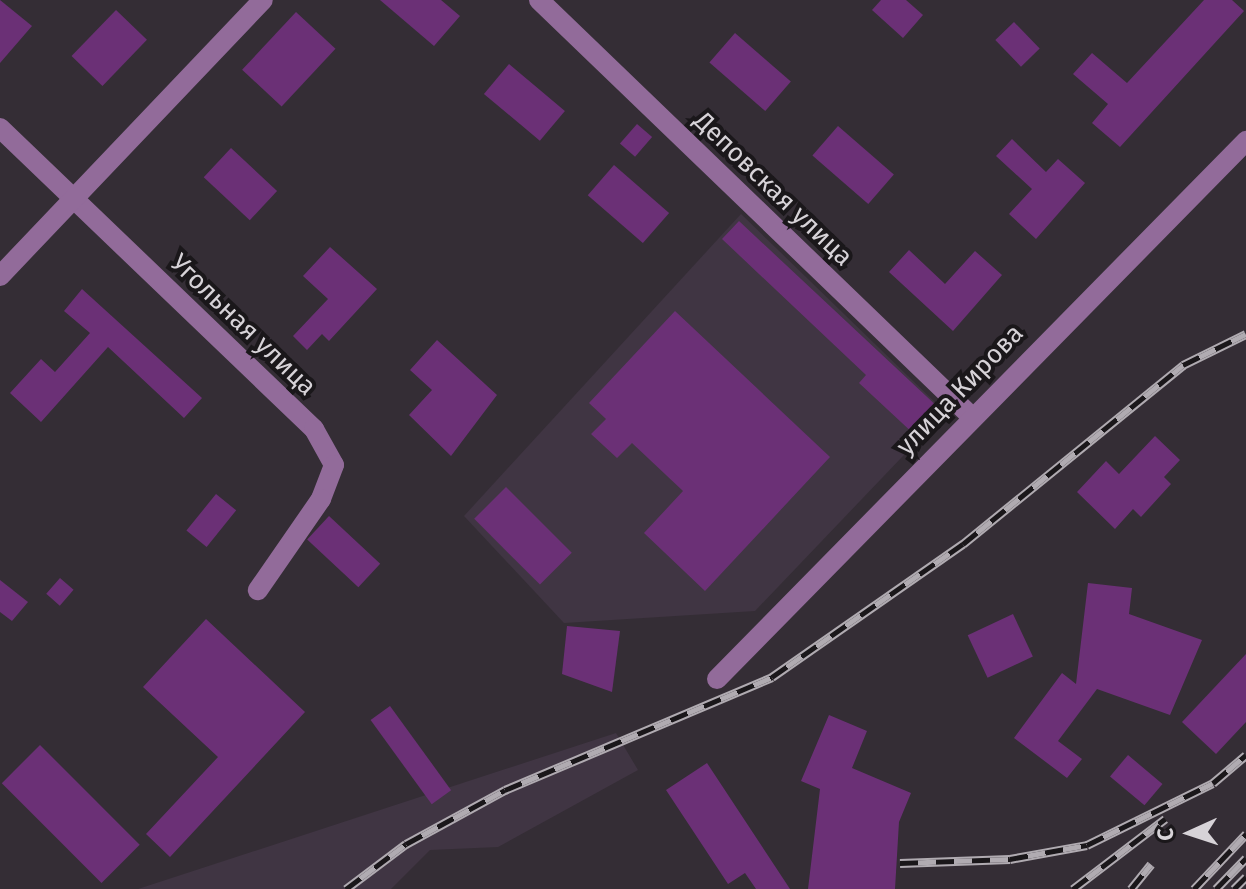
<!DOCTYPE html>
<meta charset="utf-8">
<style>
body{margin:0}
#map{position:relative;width:1246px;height:889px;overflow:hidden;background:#342d35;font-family:"Fira Sans",sans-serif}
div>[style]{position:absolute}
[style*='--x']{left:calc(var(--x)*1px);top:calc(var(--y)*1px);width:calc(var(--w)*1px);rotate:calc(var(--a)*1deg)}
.built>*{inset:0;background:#403543}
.building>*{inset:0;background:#6b3076;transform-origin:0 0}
.minor>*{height:20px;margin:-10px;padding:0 10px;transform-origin:10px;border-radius:10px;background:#926b9a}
.rail>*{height:9px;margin-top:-4.5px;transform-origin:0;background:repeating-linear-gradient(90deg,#1a171a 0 18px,#b0abb1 0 36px);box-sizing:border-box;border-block:2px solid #b0abb1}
span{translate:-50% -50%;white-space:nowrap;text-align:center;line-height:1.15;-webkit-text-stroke:8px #1a171a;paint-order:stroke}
.street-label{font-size:26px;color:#d7d3d8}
.north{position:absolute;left:1150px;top:793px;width:80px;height:80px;-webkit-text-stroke:6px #1a171a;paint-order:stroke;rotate:267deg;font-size:22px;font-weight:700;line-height:32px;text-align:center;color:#d7d3d8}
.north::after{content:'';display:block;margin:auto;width:28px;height:36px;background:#d7d3d8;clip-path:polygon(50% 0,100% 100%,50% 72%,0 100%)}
</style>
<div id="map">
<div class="built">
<i style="clip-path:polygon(741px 214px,945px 412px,755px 611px,564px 623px,464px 516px)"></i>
<i style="clip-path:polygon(616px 733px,638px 770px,498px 847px,430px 850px,391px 889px,138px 889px)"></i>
</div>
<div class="building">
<i style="clip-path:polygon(0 0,32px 26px,0 63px)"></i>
<i style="clip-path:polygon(380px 0,441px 0,460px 16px,434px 46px)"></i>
<i style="clip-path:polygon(881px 0,906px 0,923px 15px,903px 38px,872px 10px)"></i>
<i style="clip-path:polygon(1204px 0,1232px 0,1244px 11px,1120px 147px,1092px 123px,1108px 104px,1073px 74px,1092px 53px,1127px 83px)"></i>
<i style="left:116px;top:10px;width:43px;height:64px;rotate:44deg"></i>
<i style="left:296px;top:12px;width:54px;height:79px;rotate:43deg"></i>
<i style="left:1014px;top:22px;width:37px;height:26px;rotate:46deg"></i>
<i style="left:735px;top:33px;width:74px;height:39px;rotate:41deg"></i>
<i style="left:509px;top:64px;width:73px;height:39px;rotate:40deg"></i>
<i style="left:637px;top:124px;width:20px;height:26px;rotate:41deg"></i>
<i style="left:838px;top:126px;width:74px;height:39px;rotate:41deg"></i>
<i style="clip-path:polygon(1012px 139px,1046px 172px,1058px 159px,1085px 183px,1036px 239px,1009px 214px,1032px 189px,996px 156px)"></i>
<i style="left:231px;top:148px;width:63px;height:40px;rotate:43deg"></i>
<i style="left:614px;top:165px;width:73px;height:40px;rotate:41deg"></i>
<i style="clip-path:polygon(739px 221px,941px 410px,916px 436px,859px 383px,866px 375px,722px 239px)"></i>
<i style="clip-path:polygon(330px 247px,377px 289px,329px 341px,322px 334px,307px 350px,293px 336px,328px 299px,303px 276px)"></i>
<i style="clip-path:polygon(909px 250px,945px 284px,975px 251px,1002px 275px,953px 331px,889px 272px)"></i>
<i style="clip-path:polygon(82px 289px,202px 398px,184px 418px,108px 347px,41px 422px,10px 393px,41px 359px,55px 372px,90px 333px,64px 311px)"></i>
<i style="clip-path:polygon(675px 311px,830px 457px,705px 591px,644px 533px,683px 491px,632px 443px,617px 458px,591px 434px,606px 419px,589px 403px)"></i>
<i style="clip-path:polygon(437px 340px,497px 395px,451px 456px,409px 415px,432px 390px,410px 370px)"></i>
<i style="clip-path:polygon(1155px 436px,1180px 460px,1164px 477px,1171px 484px,1141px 517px,1133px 509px,1115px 529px,1077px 492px,1106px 461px,1119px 474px)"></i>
<i style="left:506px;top:487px;width:93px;height:45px;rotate:45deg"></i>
<i style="left:216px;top:494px;width:26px;height:47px;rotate:39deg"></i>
<i style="left:329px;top:516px;width:70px;height:32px;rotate:43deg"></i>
<i style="left:60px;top:578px;width:18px;height:21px;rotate:41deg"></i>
<i style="clip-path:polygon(0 580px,28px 602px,12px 621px,0 612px)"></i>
<i style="clip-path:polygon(1088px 583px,1132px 588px,1129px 614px,1202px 640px,1170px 715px,1097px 689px,1058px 741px,1082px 759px,1067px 778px,1014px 738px,1062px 673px,1076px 684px)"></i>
<i style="left:1013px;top:614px;width:47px;height:50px;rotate:65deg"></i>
<i style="clip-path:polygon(206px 619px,305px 712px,170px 857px,146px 834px,218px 757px,143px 687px)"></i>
<i style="clip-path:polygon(567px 626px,620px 631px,612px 692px,562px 674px)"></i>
<i style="clip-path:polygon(1246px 654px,1246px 722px,1216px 754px,1182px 722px)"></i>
<i style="left:390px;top:706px;width:104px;height:24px;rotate:54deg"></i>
<i style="clip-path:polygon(829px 715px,867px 731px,852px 768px,911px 793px,899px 822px,895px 889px,808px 889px,820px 789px,801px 781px)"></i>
<i style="left:40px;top:745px;width:141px;height:54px;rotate:45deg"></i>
<i style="left:1128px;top:755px;width:45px;height:28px;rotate:40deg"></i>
<i style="clip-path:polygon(707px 763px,790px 889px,756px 889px,745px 873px,728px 884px,666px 790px)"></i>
</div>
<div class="minor">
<i style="--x:539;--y:0;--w:600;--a:43.92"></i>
<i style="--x:0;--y:128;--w:435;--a:43.8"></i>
<i style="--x:314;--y:429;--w:41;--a:60.9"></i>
<i style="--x:334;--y:465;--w:36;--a:111"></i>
<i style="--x:321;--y:499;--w:111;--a:124.7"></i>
<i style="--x:0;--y:276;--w:381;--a:-46.4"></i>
<i style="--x:717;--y:679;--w:755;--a:-45.48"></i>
</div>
<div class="rail">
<i style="--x:900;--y:863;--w:110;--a:-2.1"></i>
<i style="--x:1010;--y:859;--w:78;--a:-10.3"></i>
<i style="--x:1087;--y:845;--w:140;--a:-26.2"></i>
<i style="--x:1213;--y:783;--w:43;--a:-40.3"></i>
<i style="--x:346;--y:889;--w:75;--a:-36.9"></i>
<i style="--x:406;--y:844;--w:113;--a:-28.6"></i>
<i style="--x:505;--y:790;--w:290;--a:-22.9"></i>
<i style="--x:772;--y:677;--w:233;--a:-34.9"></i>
<i style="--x:963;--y:544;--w:284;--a:-39.1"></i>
<i style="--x:1183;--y:365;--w:70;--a:-26.2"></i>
<i style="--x:1073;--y:889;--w:116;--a:-37.3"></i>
<i style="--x:1131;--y:889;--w:32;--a:-51"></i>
<i style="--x:1194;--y:889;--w:76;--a:-46.6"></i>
<i style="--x:1216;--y:889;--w:43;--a:-45.9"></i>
<i style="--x:1234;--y:889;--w:17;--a:-45"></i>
</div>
<div class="street-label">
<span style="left:773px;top:189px;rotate:44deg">Деповская улица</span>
<span style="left:243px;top:325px;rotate:44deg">Угольная улица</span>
<span style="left:960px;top:390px;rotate:-46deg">улица Кирова</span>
</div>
<div class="north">С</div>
</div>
